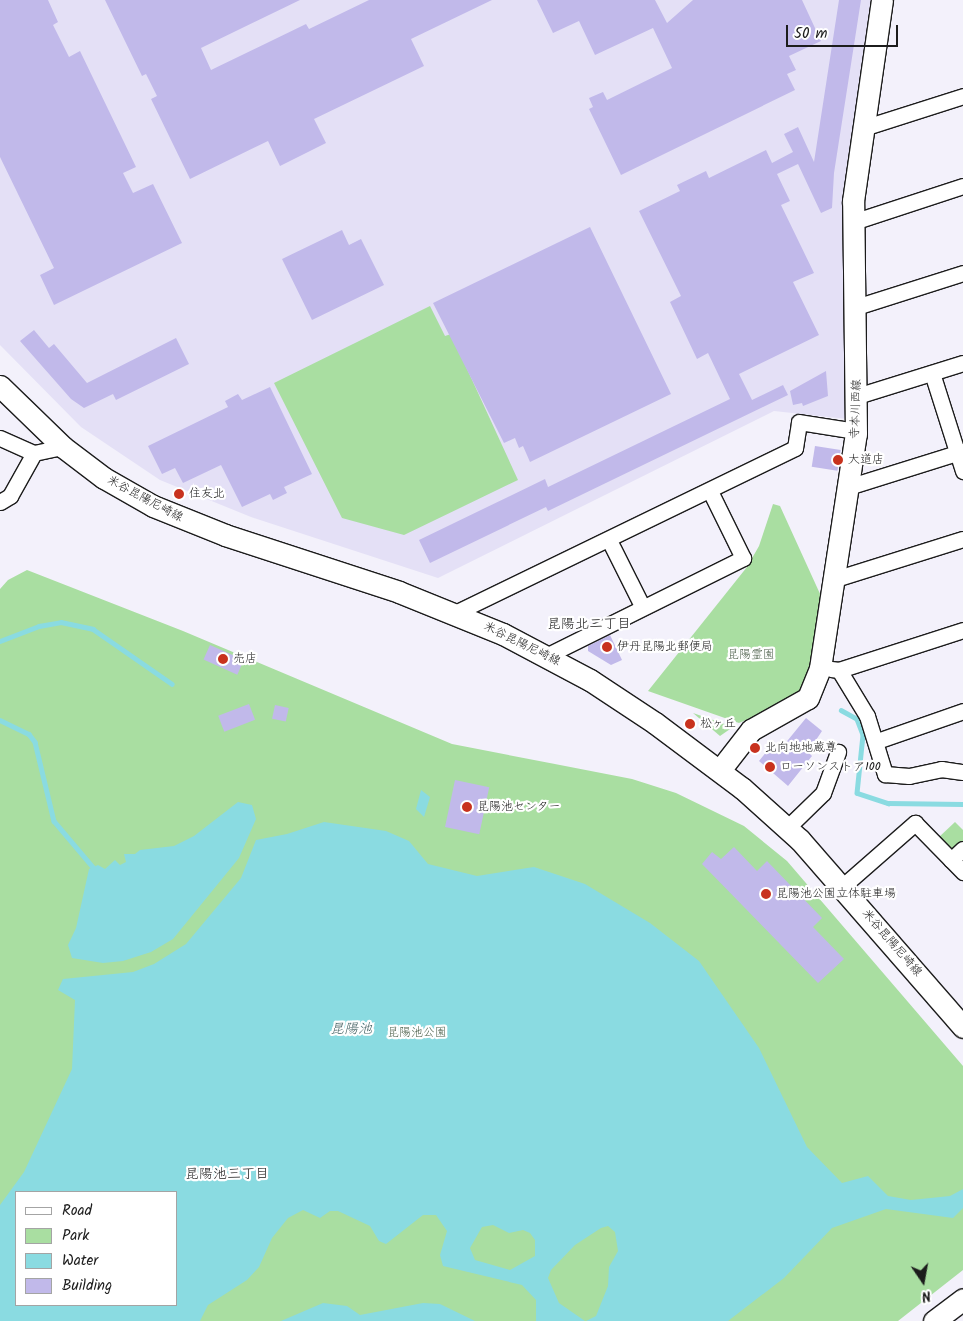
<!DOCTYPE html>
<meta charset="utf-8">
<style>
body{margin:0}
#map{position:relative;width:963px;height:1321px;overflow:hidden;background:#f3f1fb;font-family:Kalam,"Klee One",sans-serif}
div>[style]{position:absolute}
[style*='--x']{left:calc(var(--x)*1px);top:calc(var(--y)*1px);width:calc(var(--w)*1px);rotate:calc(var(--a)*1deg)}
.built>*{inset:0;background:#e4e0f6}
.green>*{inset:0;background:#a9dea1}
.water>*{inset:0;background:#8adbe1}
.stream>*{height:4.5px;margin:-2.25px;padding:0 2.25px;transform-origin:2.25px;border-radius:2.25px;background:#8adbe1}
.building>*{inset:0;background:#c1b9ea;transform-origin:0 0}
.roads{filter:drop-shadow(1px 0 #1c1c1c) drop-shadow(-1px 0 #1c1c1c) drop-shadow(0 1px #1c1c1c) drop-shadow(0 -1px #1c1c1c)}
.minor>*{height:15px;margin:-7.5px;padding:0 7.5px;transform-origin:7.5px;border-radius:7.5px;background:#fff}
.secondary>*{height:21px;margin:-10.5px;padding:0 10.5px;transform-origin:10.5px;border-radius:10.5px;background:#fff}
.dots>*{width:14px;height:14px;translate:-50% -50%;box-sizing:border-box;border:2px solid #fff;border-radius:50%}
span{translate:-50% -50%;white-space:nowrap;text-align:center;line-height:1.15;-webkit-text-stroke:4.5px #fff;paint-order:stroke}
.street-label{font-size:12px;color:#1c1c1c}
.poi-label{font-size:12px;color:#1c1c1c}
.left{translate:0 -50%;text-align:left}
.park-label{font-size:12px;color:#4d604b}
.neighbourhood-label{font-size:14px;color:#1c1c1c}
.water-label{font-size:14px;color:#425f61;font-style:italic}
.legend{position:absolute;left:15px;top:1191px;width:162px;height:115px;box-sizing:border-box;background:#fff;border:1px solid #a4a4a4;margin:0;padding:6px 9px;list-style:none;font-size:15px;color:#1c1c1c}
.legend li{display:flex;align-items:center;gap:10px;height:25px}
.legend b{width:25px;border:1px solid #a4a4a4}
.north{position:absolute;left:898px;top:1256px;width:50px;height:50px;-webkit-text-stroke:4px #fff;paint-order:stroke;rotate:168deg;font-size:14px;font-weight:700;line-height:20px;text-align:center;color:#1c1c1c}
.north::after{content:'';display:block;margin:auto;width:18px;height:22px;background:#1c1c1c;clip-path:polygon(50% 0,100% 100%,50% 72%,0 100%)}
.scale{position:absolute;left:786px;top:25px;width:112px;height:22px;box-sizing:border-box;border:2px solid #1c1c1c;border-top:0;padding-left:6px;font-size:15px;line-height:18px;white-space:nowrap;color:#1c1c1c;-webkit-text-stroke:4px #fff;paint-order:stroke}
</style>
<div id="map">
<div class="built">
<i style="clip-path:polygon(0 0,873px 0,847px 419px,774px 411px,438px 578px,251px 517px,160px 480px,81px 427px,0 345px)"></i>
</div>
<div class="green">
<i style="clip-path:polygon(430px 306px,445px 336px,451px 334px,518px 480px,404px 535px,342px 518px,274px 383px)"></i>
<i style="clip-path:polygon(773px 504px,780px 506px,821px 596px,806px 685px,793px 700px,739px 723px,648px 691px,747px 567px,759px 546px)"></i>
<i style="clip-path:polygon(evenodd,27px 570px,183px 631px,452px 744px,632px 779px,676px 793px,744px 826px,787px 861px,963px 1066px,963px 1270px,898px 1321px,0 1321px,0 589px,8px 580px,27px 570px,16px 1192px,176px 1192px,176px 1305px,16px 1305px,16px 1192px)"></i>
<i style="clip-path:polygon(693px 713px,733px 727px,720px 736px)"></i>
<i style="clip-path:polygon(955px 822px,963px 830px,963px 845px,952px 853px,938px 838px)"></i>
</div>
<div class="water">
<i style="clip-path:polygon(421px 790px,430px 797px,424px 817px,416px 809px)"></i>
<i style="clip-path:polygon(238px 802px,252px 805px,256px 819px,239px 858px,173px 939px,151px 952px,123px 961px,103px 963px,72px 958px,68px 945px,76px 928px,89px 869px,98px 865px,105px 869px,115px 860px,120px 865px,126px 862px,124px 854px,135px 854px,140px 850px,174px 846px,194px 836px)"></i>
<i style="clip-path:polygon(evenodd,324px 822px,386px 831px,409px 841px,428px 864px,477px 876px,534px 867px,585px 884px,650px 923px,699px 961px,759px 1048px,807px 1147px,842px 1183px,868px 1176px,888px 1196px,911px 1200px,950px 1196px,963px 1189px,963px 1208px,953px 1218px,886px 1209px,832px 1228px,784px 1278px,728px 1321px,586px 1321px,596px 1316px,608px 1286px,609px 1267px,618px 1251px,615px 1232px,608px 1226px,601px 1228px,575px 1245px,551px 1270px,548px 1278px,559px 1303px,585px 1321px,536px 1321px,536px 1300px,522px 1285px,443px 1266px,440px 1255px,447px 1231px,436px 1215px,423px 1215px,386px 1244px,379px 1241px,370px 1226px,338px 1211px,330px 1211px,320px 1218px,303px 1210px,288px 1218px,272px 1238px,259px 1267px,247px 1280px,208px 1305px,200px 1321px,0 1321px,0 1205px,24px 1172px,72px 1069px,75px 1000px,58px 990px,63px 979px,133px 972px,154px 964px,186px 944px,241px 878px,256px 840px,287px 834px,324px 822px,16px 1192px,176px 1192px,176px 1305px,16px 1305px,16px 1192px,324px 822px,493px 1225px,509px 1233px,523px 1230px,530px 1233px,535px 1240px,535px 1256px,510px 1270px,475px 1260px,470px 1248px,482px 1227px,493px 1225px)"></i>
<i style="clip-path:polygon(323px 1303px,347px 1306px,360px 1315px,423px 1303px,440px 1304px,475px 1321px,281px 1321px)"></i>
</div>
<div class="stream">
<i style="--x:0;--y:641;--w:42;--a:-21"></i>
<i style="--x:39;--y:626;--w:22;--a:-10"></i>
<i style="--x:61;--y:622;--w:33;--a:12"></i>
<i style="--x:93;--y:629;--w:96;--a:34.8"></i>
<i style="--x:841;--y:710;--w:18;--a:29"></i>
<i style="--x:857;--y:719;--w:17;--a:69"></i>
<i style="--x:863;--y:735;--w:58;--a:95.9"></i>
<i style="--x:857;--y:793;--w:33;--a:18"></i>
<i style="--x:888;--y:803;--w:75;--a:0.8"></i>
<i style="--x:0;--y:720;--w:32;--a:26"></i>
<i style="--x:29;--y:734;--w:10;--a:53"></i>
<i style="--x:35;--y:742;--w:81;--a:76.5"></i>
<i style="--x:54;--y:821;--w:60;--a:49.7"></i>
</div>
<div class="building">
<i style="clip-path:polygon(0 0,48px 0,58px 22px,53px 25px,69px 57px,80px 51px,136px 167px,123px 173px,133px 193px,153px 184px,182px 243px,54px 305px,40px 275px,54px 268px,0 157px)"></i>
<i style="clip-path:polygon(105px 0,300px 0,201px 48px,211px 70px,306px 24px,309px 29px,369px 0,492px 0,411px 39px,424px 66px,314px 119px,326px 143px,280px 166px,268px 141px,190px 179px,151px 99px,157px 96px,146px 74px,142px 76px)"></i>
<i style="clip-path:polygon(537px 0,655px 0,667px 23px,693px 0,802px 0,821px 41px,789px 56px,796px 70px,787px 74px,795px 90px,621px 175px,589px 109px,593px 107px,589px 98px,603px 92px,607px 100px,672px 68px,653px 28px,595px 55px,579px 21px,553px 33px)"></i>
<i style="clip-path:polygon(839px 0,861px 0,834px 173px,832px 208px,821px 213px,798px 164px,777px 174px,790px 201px,781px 205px,814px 273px,793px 282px,819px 335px,739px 374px,752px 400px,783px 385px,788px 395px,548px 511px,546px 507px,430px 563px,419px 540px,545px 479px,548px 487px,730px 399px,708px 353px,697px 359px,670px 302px,681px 296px,639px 211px,680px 191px,677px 185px,706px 171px,709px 178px,766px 150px,772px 163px,793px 152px,784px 134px,798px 127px,814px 162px)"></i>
<i style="clip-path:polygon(590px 227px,671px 394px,530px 462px,523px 446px,519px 448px,515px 438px,504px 443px,433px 303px)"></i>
<i style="clip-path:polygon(342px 230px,349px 245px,361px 239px,384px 285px,312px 320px,282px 259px)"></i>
<i style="clip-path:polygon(34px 330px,49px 348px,54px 344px,87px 383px,176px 338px,189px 364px,116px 400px,113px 394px,84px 408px,71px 399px,20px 341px)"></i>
<i style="clip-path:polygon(826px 371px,828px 396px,803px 406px,802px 403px,793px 405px,790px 391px)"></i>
<i style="clip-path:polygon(270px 387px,312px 474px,284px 487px,287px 493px,273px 500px,270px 494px,242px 507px,221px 465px,183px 483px,175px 468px,162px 474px,148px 446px,228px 407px,225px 401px,238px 394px,242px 400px)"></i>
<i style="left:815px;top:446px;width:26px;height:21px;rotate:9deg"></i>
<i style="clip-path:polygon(610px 635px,622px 660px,611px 665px,588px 651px,588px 646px)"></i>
<i style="left:210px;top:645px;width:37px;height:16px;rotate:24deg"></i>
<i style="left:249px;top:704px;width:17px;height:33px;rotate:69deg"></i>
<i style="left:275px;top:705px;width:14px;height:14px;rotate:12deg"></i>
<i style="clip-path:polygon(806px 718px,822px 731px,808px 752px,812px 756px,788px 786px,759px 761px,772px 745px,779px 751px)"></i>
<i style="left:455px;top:780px;width:35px;height:48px;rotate:12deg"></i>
<i style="clip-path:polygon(734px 847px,757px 871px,767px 861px,822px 918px,813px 927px,844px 959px,818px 983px,702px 864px,712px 852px,721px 859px)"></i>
</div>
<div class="roads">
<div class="minor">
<i style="--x:863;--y:128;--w:105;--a:-17.7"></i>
<i style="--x:853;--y:222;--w:116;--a:-18.1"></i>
<i style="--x:856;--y:307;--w:112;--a:-17.6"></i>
<i style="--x:932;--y:373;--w:103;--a:72.4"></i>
<i style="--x:857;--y:396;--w:111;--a:-17.3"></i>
<i style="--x:0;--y:438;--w:37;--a:24"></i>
<i style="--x:34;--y:453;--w:30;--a:-12"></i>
<i style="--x:848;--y:487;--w:121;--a:-17.4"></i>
<i style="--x:0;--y:502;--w:12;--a:-31"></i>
<i style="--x:10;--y:496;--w:49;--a:-60.8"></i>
<i style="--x:609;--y:540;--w:74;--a:63.4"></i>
<i style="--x:832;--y:580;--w:137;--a:-17.4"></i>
<i style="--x:455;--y:613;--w:378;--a:-25.9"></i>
<i style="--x:795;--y:448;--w:26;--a:-81"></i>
<i style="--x:799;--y:422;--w:58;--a:9"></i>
<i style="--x:548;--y:655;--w:218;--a:-26.4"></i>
<i style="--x:743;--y:558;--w:75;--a:-116.2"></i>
<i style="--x:831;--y:669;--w:8;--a:7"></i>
<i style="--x:839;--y:670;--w:130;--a:-17.9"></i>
<i style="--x:839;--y:670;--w:54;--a:58.7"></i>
<i style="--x:867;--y:716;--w:61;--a:72.8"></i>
<i style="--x:885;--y:774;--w:24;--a:5"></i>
<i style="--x:909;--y:776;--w:33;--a:-12"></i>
<i style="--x:941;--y:769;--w:22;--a:8"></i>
<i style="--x:877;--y:741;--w:91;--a:-19.2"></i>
<i style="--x:787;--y:828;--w:50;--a:-44.2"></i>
<i style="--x:823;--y:793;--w:44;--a:-69.9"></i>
<i style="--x:951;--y:860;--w:16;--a:-43"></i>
<i style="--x:843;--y:886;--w:96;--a:-41.2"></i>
<i style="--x:915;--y:823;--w:69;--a:45.6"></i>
</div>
<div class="secondary">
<i style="--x:0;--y:386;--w:88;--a:44.1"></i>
<i style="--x:63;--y:447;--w:51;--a:37.1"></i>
<i style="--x:104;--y:478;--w:56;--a:29.7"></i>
<i style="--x:153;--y:506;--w:78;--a:21.9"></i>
<i style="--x:225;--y:535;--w:183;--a:18.1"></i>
<i style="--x:399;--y:592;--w:112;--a:22"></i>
<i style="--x:503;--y:634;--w:98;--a:27.9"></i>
<i style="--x:590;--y:680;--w:78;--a:33.5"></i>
<i style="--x:655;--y:723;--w:109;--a:36.8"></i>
<i style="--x:742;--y:788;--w:78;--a:41.9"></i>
<i style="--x:800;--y:840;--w:248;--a:48.9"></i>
<i style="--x:720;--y:770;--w:51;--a:-52.2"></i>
<i style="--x:751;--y:730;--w:65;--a:-29.3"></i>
<i style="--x:808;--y:698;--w:32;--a:-68"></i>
<i style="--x:820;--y:668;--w:237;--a:-81.3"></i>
<i style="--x:856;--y:434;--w:233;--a:-90.7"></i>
<i style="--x:853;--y:201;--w:203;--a:-81.8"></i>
<i style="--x:934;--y:1321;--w:36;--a:-37"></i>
</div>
</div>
<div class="dots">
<i style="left:838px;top:460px;background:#c8321e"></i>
<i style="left:179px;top:494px;background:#c8321e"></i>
<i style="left:607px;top:647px;background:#c8321e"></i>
<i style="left:223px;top:659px;background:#c8321e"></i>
<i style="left:690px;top:724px;background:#c8321e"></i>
<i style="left:755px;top:748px;background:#c8321e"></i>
<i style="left:770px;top:767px;background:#c8321e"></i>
<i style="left:467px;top:807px;background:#c8321e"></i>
<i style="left:766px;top:894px;background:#c8321e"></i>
</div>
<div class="street-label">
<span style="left:856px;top:409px;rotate:-88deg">寺本川西線</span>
<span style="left:145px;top:499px;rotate:28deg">米谷昆陽尼崎線</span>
<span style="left:522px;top:644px;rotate:26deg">米谷昆陽尼崎線</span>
<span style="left:892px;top:943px;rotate:49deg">米谷昆陽尼崎線</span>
</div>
<div class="poi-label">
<span class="left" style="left:848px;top:460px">大道店</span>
<span class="left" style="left:189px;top:494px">住友北</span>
<span class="left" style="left:617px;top:647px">伊丹昆陽北郵便局</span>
<span class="left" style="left:233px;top:659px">売店</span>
<span class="left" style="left:700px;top:724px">松ヶ丘</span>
<span class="left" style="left:765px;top:748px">北向地地蔵尊</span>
<span class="left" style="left:780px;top:767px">ローソンストア100</span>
<span class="left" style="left:477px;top:807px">昆陽池センター</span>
<span class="left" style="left:776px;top:894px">昆陽池公園立体駐車場</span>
</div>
<div class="park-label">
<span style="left:751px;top:655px">昆陽霊園</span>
<span style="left:417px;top:1033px">昆陽池公園</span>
</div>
<div class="neighbourhood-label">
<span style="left:589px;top:624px">昆陽北二丁目</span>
<span style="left:227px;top:1174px">昆陽池三丁目</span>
</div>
<div class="water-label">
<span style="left:351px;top:1029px">昆陽池</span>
</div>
<ul class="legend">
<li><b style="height:6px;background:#fff"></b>Road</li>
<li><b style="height:14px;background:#a9dea1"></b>Park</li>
<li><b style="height:14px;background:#8adbe1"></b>Water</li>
<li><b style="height:14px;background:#c1b9ea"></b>Building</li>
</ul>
<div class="north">N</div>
<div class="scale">50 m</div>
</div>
